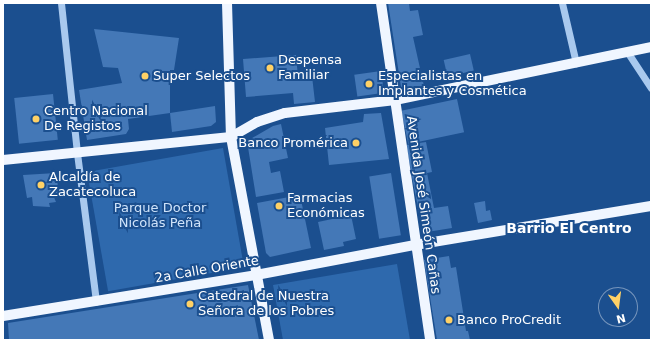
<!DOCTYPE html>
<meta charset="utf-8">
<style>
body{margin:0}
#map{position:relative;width:654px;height:343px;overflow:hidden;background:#1b4f8f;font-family:"DejaVu Sans",sans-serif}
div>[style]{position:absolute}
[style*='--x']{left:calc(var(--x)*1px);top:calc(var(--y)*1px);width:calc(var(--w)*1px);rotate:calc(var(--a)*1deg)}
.green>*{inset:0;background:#2e69ad;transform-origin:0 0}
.building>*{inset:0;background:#4478b7;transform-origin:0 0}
.minor>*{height:7px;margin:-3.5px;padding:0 3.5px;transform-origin:3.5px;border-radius:3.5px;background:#a9c9ee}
.major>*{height:10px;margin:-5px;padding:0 5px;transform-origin:5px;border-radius:5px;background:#f0f6ff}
.dots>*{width:11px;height:11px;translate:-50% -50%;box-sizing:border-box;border:2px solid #1b4f8f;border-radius:50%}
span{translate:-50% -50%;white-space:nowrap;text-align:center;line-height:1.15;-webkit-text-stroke:4px #1b4f8f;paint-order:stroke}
.poi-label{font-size:13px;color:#fff}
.left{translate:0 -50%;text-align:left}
.right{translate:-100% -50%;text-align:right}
.street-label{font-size:13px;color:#fff}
.park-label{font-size:13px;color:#cfe3fa}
.neighbourhood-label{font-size:14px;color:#fff;font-weight:700}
.frame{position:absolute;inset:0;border:4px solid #fff;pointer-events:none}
.north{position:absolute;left:598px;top:287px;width:40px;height:40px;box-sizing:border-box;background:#1b4f8f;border:1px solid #7695bc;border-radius:50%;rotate:166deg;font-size:11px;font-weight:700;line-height:16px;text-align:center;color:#fff}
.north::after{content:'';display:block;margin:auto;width:14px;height:18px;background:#ffd166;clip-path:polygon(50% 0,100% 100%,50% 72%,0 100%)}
</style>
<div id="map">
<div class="green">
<i style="left:223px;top:148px;width:121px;height:138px;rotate:80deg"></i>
<i style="clip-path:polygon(397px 264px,410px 340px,283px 340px,273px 285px)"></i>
</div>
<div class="building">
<i style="clip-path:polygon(388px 3px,409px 3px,410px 11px,418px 10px,423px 35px,413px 37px,424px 86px,404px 90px,401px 87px)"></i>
<i style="clip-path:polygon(94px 29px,179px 38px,174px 70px,170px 70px,170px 113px,128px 119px,129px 129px,126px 134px,87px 140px,79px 90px,122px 83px,118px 68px,103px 67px)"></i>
<i style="left:470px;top:54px;width:17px;height:27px;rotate:77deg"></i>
<i style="clip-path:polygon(296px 55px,298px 77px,312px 76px,315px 102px,294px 104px,293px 93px,246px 97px,243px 59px)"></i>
<i style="left:381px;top:71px;width:22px;height:27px;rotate:82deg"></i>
<i style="left:53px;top:94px;width:46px;height:39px;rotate:84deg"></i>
<i style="left:457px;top:99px;width:34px;height:57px;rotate:78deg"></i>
<i style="clip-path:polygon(215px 106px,216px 122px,211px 126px,172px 132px,170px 113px)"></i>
<i style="clip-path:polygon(381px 113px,389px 159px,329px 165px,325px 128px,363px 122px,364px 114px)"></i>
<i style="clip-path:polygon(281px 124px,288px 158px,269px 162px,271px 173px,280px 171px,284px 192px,256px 197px,247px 141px,273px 126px)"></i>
<i style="clip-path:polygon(426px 142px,432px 172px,427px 173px,434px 208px,448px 206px,452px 228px,427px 232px,422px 229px,406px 145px)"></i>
<i style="clip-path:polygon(56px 173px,59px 194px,53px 195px,56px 202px,49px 203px,50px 207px,33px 206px,32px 197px,27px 198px,23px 175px)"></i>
<i style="left:391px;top:173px;width:63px;height:22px;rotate:81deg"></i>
<i style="clip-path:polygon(300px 195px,311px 248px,270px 257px,266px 253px,257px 203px)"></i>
<i style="clip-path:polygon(485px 201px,486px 211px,490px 210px,492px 220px,478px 223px,474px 203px)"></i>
<i style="clip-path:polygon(351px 215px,356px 239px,343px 242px,344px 246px,324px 250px,318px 222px)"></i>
<i style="clip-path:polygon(449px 256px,451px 268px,456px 267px,466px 331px,468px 331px,470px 340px,437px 340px,424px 260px)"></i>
<i style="clip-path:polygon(248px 285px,259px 340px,9px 340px,8px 323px)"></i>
</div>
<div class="minor">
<i style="--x:61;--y:3;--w:151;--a:83.9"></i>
<i style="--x:77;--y:153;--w:150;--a:82.7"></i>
<i style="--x:562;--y:3;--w:62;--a:76.9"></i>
<i style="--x:628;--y:53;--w:42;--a:56.7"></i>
</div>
<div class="major">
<i style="--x:227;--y:3;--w:134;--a:88.3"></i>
<i style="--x:231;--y:137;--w:207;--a:79.4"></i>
<i style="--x:381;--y:3;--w:341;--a:81.7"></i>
<i style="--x:3;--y:160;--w:229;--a:-5.8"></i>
<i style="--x:231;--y:137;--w:30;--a:-30"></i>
<i style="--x:257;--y:122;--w:29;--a:-18"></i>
<i style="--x:285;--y:113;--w:111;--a:-6.7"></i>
<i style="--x:395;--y:100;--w:261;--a:-11.7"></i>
<i style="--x:3;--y:316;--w:256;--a:-9.2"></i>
<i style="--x:256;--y:275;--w:162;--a:-10.7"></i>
<i style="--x:415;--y:245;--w:239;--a:-9.4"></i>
</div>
<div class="dots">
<i style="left:270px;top:68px;background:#ffd166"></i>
<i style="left:145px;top:76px;background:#ffd166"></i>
<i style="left:369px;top:84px;background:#ffd166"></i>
<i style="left:36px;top:119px;background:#ffd166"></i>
<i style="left:356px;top:143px;background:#ffd166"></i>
<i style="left:41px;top:185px;background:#ffd166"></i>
<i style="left:279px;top:206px;background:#ffd166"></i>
<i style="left:190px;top:304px;background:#ffd166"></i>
<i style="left:449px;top:320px;background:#ffd166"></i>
</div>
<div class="poi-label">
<span class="left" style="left:278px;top:68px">Despensa<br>Familiar</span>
<span class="left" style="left:153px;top:76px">Super Selectos</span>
<span class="left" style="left:378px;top:84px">Especialistas en<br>Implantes y Cosmética</span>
<span class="left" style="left:44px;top:119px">Centro Nacional<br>De Registos</span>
<span class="right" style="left:348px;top:143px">Banco Promérica</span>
<span class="left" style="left:49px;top:185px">Alcaldía de<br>Zacatecoluca</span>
<span class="left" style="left:287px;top:206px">Farmacias<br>Económicas</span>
<span class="left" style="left:198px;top:304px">Catedral de Nuestra<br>Señora de los Pobres</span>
<span class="left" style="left:457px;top:320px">Banco ProCredit</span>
</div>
<div class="street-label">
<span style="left:423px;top:205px;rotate:82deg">Avenida José Simeón Cañas</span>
<span style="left:207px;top:270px;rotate:-10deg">2a Calle Oriente</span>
</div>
<div class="park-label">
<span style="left:160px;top:216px">Parque Doctor<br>Nicolás Peña</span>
</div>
<div class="neighbourhood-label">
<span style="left:569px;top:228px">Barrio El Centro</span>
</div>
<div class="frame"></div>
<div class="north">N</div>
</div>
